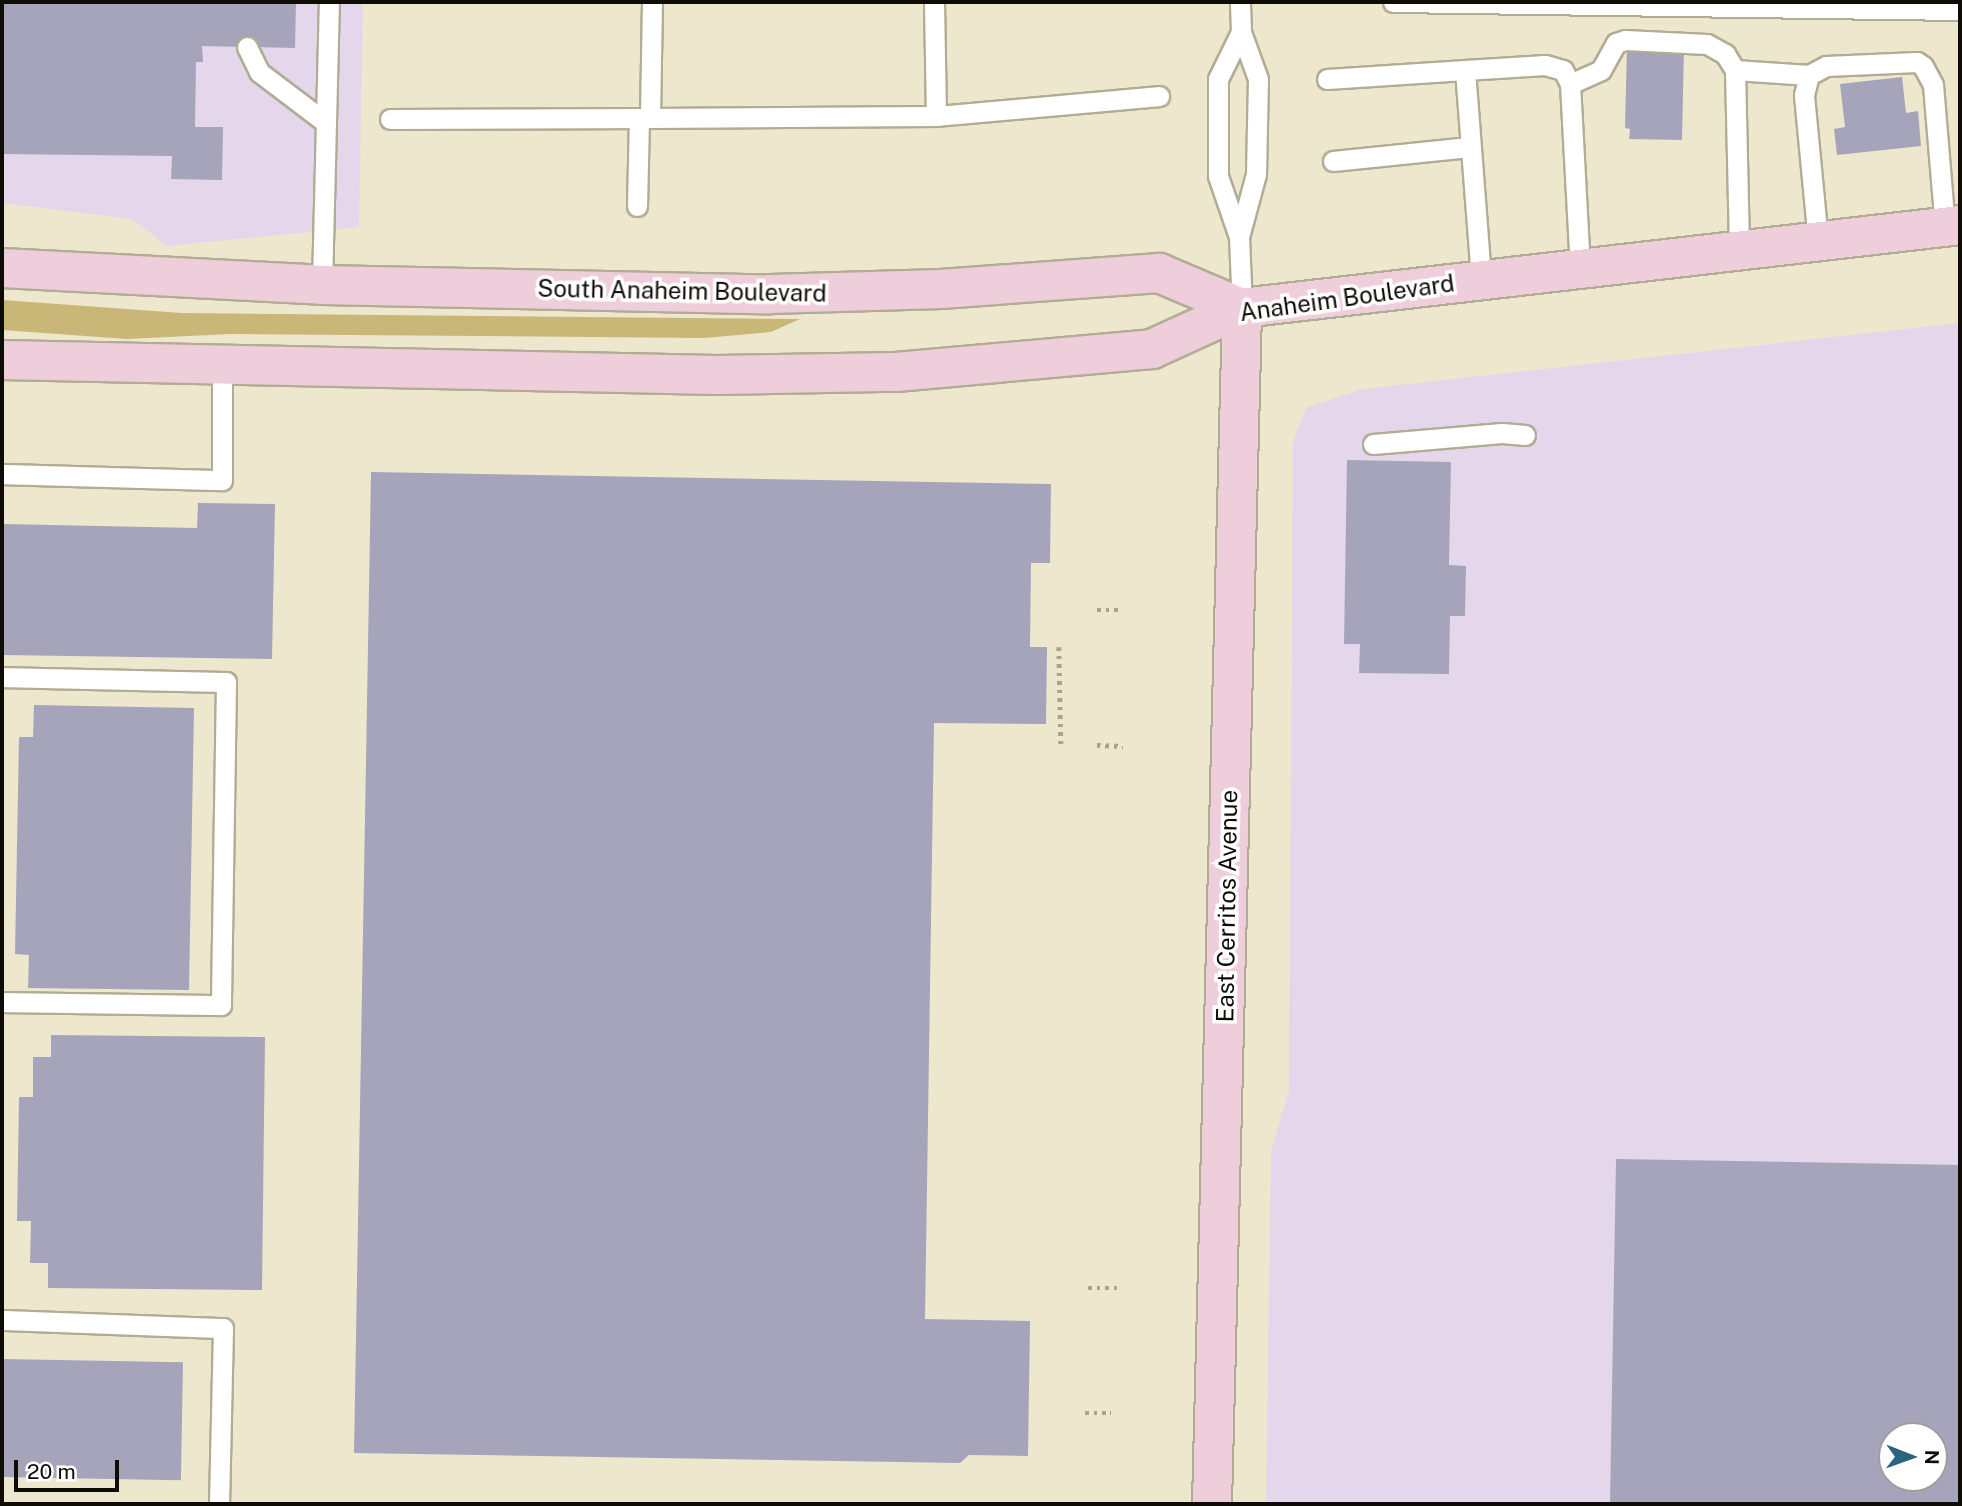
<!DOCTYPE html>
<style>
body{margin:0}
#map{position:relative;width:1962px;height:1506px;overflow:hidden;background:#ede7ce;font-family:"Public Sans",sans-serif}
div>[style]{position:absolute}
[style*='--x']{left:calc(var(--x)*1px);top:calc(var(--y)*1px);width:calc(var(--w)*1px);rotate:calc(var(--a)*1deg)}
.commercial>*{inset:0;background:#e4d7eb}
.green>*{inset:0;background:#c9b778}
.building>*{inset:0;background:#a5a4bb;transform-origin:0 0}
.path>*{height:4.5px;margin-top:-2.25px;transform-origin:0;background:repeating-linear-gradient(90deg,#a8a390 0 3.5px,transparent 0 8.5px)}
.roads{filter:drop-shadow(2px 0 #b3ac95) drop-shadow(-2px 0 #b3ac95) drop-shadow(0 2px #b3ac95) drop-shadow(0 -2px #b3ac95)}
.lane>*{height:19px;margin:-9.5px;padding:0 9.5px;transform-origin:9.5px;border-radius:9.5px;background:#fff}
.secondary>*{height:38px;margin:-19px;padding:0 19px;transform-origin:19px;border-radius:19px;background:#efcedc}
span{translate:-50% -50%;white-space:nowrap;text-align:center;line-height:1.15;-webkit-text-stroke:7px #fff;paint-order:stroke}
.street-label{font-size:24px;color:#0f0c05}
.frame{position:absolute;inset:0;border:4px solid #0f0c05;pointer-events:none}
.north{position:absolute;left:1878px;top:1422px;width:70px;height:70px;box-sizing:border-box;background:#fff;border:2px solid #9f9e9b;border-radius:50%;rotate:91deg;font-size:19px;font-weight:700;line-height:28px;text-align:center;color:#0f0c05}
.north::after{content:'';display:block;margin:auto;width:24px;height:32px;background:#2a647d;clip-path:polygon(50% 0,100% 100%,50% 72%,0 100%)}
.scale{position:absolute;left:14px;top:1460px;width:105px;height:32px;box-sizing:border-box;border:4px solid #0f0c05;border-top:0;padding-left:9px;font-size:21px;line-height:24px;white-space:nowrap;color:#0f0c05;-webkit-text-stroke:5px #fff;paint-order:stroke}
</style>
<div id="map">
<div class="commercial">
<i style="clip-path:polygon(2px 2px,363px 2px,359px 227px,167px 246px,132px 219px,2px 203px)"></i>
<i style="clip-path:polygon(evenodd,1960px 323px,1960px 1504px,1266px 1504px,1271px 1151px,1289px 1091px,1293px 441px,1306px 408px,1363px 389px,1960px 323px,1892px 1436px,1934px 1436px,1934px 1478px,1892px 1478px,1892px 1436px)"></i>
</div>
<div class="green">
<i style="clip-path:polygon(2px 300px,182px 313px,800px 319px,771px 332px,704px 338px,230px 334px,127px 339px,2px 330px)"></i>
</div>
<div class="building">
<i style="clip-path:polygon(2px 2px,296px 2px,295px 48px,202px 46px,203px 62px,196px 62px,195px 127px,223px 127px,222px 180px,171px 179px,172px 156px,2px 154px)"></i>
<i style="clip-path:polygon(1627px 45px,1684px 46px,1682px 140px,1629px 139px,1630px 129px,1625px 128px)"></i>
<i style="clip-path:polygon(1902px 77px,1906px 113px,1918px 111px,1921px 146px,1837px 155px,1834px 129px,1845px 127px,1840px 84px)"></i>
<i style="clip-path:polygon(1347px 460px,1451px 462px,1449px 565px,1466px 566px,1465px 616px,1450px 616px,1449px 674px,1359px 673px,1360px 644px,1344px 644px)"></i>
<i style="clip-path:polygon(371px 472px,1051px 484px,1050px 563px,1031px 563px,1030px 647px,1047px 647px,1046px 724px,934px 723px,925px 1319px,1030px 1321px,1028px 1456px,969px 1455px,960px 1463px,354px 1453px)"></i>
<i style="clip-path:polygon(198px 503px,275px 504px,272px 659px,2px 655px,2px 524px,197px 528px)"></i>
<i style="clip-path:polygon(34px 705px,194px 708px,189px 990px,28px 988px,29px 955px,15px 954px,19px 737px,33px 737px)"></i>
<i style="clip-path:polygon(51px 1035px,265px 1037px,262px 1290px,48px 1288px,48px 1263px,30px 1263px,31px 1221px,17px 1221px,19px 1097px,33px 1097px,33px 1057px,51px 1057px)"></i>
<i style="clip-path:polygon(evenodd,1616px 1159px,1960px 1165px,1960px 1504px,1610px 1504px,1616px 1159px,1892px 1436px,1934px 1436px,1934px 1478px,1892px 1478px,1892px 1436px)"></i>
<i style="left:2px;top:1359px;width:181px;height:118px;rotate:1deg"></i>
</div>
<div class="path">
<i style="--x:1097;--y:610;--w:25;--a:0"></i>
<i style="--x:1059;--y:647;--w:98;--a:88.8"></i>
<i style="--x:1097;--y:745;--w:26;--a:2"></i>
<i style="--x:1088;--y:1288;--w:30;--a:0"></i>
<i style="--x:1085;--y:1413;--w:26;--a:0"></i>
</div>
<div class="roads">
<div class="lane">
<i style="--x:652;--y:2;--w:116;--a:91"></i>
<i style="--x:650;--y:118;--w:286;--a:-0.4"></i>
<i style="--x:934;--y:2;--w:114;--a:89"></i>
<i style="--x:936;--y:116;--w:224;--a:-5.1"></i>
<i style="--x:1393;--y:2;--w:567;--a:0.81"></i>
<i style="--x:1241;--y:32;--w:52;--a:116.1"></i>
<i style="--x:1218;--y:79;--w:97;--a:90"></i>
<i style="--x:1218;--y:176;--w:65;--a:71"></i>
<i style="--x:1239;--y:237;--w:71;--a:87.6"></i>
<i style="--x:247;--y:47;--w:28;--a:64"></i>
<i style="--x:259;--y:72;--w:83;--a:37.1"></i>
<i style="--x:1465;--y:70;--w:80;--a:-3.6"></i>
<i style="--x:1545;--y:65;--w:19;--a:16"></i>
<i style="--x:1563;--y:70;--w:16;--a:63"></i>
<i style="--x:1570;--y:84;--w:184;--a:86.9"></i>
<i style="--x:1735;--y:70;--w:74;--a:3.9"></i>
<i style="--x:1327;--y:79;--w:138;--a:-3.7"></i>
<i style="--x:1465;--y:70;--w:211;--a:85.6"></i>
<i style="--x:1570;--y:84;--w:34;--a:-24"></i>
<i style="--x:1601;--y:70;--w:31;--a:-61"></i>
<i style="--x:1616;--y:43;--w:9;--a:-18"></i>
<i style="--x:1625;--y:40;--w:82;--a:2.8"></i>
<i style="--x:1707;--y:44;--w:21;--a:29"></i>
<i style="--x:1725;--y:54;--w:19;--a:58"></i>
<i style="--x:1735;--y:70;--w:180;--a:88.7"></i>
<i style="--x:390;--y:119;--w:260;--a:-0.2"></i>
<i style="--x:1333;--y:161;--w:137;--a:-5.9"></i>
<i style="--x:637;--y:206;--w:87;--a:-88.7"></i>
<i style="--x:1239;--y:237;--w:65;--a:-74.9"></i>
<i style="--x:1256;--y:174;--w:95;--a:-88.8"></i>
<i style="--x:1258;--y:79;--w:50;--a:-109.9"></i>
<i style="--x:1241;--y:32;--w:30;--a:-92"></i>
<i style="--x:1818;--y:241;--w:147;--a:-95.5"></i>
<i style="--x:1804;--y:95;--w:21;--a:-76"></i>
<i style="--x:1809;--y:75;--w:19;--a:-28"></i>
<i style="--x:1826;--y:66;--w:91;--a:-2.5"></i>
<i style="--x:1917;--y:62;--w:7;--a:34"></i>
<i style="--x:1923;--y:66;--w:21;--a:62"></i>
<i style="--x:1933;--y:85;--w:143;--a:85.2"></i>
<i style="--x:322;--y:285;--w:283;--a:-88.6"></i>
<i style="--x:1373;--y:444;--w:129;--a:-4.9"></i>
<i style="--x:1502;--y:433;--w:23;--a:5"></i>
<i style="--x:2;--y:474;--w:220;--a:1.6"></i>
<i style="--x:222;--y:480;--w:118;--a:-90"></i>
<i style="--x:2;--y:677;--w:224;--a:1.3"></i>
<i style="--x:226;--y:682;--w:323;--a:90.9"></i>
<i style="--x:221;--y:1005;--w:219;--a:-179.2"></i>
<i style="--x:2;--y:1320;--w:221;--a:2.1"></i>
<i style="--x:223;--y:1328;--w:176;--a:91.3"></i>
</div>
<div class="secondary">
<i style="--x:2;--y:268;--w:320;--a:3"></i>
<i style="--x:322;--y:285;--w:448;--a:1.2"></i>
<i style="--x:770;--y:294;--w:171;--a:-1.7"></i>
<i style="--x:941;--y:289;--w:219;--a:-4.2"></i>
<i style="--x:1159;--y:273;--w:90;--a:22.9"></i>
<i style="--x:2;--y:360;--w:715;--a:1.2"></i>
<i style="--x:717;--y:375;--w:179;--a:-1"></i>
<i style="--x:896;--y:372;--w:257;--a:-5.1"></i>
<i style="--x:1152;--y:349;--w:99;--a:-24.5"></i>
<i style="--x:1242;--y:308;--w:723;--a:-6.59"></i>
<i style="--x:1212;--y:1504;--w:1196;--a:-88.56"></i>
</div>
</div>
<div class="street-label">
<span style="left:682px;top:291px;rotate:1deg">South Anaheim Boulevard</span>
<span style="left:1347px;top:298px;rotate:-8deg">Anaheim Boulevard</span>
<span style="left:1227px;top:906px;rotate:-89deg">East Cerritos Avenue</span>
</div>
<div class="frame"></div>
<div class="north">N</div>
<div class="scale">20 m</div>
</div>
